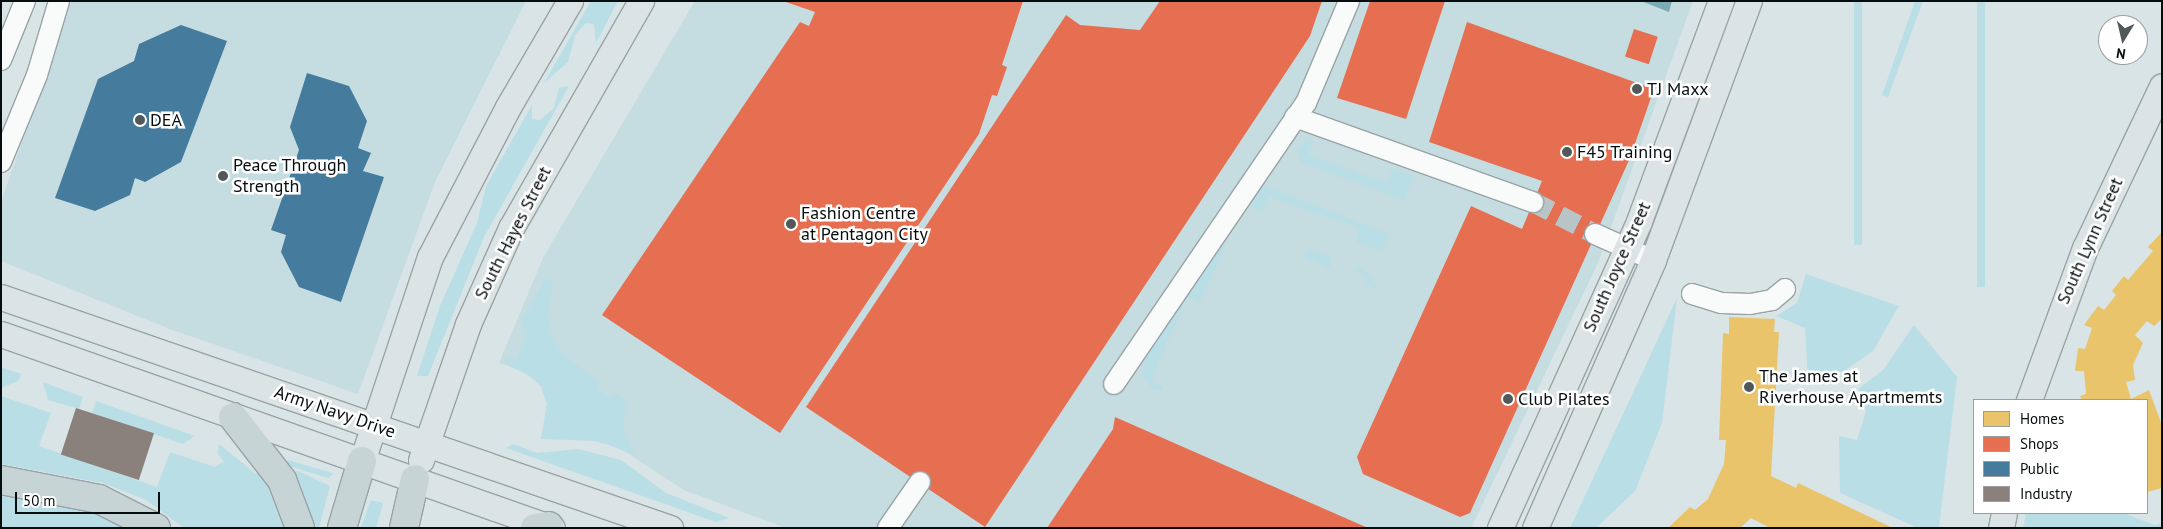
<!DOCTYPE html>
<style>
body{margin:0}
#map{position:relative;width:2163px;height:529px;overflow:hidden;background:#d8e4e6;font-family:"PT Sans",sans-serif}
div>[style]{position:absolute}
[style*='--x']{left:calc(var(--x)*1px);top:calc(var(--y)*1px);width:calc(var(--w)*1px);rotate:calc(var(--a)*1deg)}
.built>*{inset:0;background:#c5dce0}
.green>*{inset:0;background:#badee6;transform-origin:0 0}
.water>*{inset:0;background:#7dabb4}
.homes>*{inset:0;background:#e9c46a}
.shops>*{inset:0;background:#e76f51;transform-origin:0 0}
.public>*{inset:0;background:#457b9d}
.industry>*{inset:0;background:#8a817c;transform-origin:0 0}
.minor-tunnel>*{height:20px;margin-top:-10px;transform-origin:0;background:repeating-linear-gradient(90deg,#b8c4c6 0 20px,transparent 0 30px)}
.roads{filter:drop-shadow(1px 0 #99a3a5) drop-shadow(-1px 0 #99a3a5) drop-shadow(0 1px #99a3a5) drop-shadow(0 -1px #99a3a5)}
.minor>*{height:20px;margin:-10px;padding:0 10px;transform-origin:10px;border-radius:10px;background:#f9fbfb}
.major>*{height:25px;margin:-12.5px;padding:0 12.5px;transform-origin:12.5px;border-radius:12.5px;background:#dbe3e5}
.highway>*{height:28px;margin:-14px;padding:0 14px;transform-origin:14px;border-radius:14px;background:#c7d4d6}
.dots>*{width:14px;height:14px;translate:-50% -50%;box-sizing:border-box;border:2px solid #fff;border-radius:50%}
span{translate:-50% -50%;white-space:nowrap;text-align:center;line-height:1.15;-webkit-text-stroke:5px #fff;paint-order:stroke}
.poi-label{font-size:18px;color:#060d0f}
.left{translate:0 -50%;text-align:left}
.street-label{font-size:18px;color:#060d0f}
.frame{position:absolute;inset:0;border:2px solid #060d0f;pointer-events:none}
.legend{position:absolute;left:1973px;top:399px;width:175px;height:115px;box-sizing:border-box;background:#fff;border:1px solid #9b9e9f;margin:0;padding:6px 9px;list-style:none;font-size:15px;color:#060d0f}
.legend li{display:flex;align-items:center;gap:10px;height:25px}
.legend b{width:25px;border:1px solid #9b9e9f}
.north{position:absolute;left:2098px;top:15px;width:50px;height:50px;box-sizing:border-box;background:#fff;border:1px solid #9b9e9f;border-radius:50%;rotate:189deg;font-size:14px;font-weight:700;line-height:20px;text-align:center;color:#060d0f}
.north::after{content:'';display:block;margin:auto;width:18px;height:22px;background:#50585a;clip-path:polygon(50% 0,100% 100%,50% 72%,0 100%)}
.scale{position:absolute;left:15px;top:492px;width:145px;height:22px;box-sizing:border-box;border:2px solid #060d0f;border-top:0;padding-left:6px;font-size:15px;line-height:18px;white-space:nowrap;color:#060d0f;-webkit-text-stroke:4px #fff;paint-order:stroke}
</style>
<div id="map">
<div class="built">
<i style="clip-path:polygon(71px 1px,526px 1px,435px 182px,358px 394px,170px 329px,1px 261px,1px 202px)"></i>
<i style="clip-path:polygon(695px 1px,1693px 1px,1598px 263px,1471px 528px,786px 528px,684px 490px,618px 447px,585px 439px,541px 439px,547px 404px,541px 386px,520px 369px,499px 363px,544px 256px)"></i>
</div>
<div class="green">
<i style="clip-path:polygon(591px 1px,618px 1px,596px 43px,594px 24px,586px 23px,575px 35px,568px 62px,544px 83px)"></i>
<i style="left:1854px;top:1px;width:8px;height:244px"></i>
<i style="clip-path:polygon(1915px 1px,1923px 1px,1888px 97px,1882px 95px)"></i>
<i style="left:1977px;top:1px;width:8px;height:286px"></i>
<i style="clip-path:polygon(569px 86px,484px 237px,428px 376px,417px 376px,440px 306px,477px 223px,486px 186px,532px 105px,532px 119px,540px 120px,554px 108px,559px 88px)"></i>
<i style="clip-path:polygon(1309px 138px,1313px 142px,1309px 155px,1387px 183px,1393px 168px,1413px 176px,1404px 200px,1300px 162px,1297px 150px)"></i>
<i style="clip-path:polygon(1263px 185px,1389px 234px,1385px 245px,1380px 250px,1356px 242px,1359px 228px,1269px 197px,1263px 211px,1253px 207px,1249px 199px)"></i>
<i style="clip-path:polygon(1220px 243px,1225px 247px,1200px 302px,1187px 297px,1151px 381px,1163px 387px,1161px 391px,1153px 390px,1142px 375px,1144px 360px)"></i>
<i style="clip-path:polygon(1309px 250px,1331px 257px,1330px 269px,1303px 257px)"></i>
<i style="clip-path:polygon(1357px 266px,1368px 273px,1379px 289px,1364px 285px,1367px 277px,1354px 271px)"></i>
<i style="clip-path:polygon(1806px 274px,1899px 306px,1873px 351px,1824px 385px,1808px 379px,1805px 328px,1776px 316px,1797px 303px)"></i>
<i style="clip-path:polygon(546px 278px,553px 282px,548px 315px,551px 333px,562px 353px,600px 383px,596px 388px,611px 398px,615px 393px,626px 400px,623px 429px,635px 455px,598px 441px,541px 439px,547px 404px,541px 386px,531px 376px,505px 364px,506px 357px,516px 360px,526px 337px,522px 320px)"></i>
<i style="clip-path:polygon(1677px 298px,1662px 423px,1635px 491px,1596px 528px,1570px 528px)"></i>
<i style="clip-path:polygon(1914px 325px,1957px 377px,1939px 528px,1918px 528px,1840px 493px,1839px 436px,1857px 440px,1866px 412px,1858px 389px,1883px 370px)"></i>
<i style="clip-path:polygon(1px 367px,21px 374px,18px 381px,1px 388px)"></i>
<i style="clip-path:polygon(43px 382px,83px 397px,79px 409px,48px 400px)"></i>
<i style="clip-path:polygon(1px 396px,51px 413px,39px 446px,157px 487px,170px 452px,215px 467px,224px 461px,218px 454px,219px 444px,256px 474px,265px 472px,289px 528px,184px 528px,146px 500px,103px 483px,1px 464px)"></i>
<i style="clip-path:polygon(96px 401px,195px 436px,183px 444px,92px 413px)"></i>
<i style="clip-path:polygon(513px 444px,537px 453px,578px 449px,621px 460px,666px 493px,729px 518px,716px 522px,506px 448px)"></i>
<i style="clip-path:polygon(288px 460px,332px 473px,333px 474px,328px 478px,286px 465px)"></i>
<i style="clip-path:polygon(298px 471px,330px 486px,319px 528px,310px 528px,291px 473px)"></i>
<i style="clip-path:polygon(1px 491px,72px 502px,139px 528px,1px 528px)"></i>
<i style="clip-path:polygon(371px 500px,383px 503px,376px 528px,361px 528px)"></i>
<i style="clip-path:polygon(2026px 513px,2123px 513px,2155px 525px,2162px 523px,2162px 528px,2023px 528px)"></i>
</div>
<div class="water">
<i style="clip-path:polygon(1641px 1px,1672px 1px,1669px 12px)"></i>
</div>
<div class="homes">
<i style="clip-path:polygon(2162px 232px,2162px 319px,2154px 326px,2147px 321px,2135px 335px,2143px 343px,2133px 365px,2135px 380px,2126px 382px,2131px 399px,2149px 390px,2162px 425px,2162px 488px,2147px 492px,2147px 400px,2082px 400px,2080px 396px,2086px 394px,2084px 371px,2075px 371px,2078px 348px,2085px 349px,2092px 328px,2084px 325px,2098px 306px,2104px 310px,2116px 295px,2112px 291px,2124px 276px,2128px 280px,2153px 251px,2148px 247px)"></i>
<i style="clip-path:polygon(1729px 317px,1775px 319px,1774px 332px,1779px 332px,1771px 476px,1796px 488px,1798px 483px,1893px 528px,1770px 528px,1751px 518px,1740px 528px,1668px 528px,1690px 507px,1695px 510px,1708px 499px,1724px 464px,1726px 440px,1719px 440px,1723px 333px,1729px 334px)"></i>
</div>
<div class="shops">
<i style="clip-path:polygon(783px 1px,1023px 1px,1002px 65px,1007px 67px,997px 96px,992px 95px,979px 134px,780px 433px,602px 315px,800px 22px,809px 26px,815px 12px)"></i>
<i style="clip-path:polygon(1160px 1px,1322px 1px,1310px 36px,985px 527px,806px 407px,1066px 15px,1080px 25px,1140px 30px)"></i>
<i style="clip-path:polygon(1370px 1px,1445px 1px,1406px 119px,1337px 98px)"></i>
<i style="clip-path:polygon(1467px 22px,1654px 89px,1630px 158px,1470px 513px,1460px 517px,1363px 474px,1357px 457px,1471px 206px,1522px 229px,1542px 181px,1429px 142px)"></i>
<i style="left:1634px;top:29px;width:25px;height:29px;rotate:18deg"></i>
<i style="clip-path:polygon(1115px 417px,1368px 528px,1047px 528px,1113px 429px)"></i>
</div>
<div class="public">
<i style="clip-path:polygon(181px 25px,227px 41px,181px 162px,145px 182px,135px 178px,130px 195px,95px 211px,55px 198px,98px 79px,134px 61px,139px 44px)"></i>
<i style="clip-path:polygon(307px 73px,349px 86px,367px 121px,358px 148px,371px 153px,363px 171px,384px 177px,341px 302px,299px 287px,281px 252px,286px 235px,271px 230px,299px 150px,290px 127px)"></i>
</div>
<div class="industry">
<i style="left:76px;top:408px;width:82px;height:49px;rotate:18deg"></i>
</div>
<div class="minor-tunnel">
<i style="--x:1533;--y:202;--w:70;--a:27.3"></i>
</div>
<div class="roads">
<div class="minor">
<i style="--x:1;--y:60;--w:64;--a:-67.9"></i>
<i style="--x:1295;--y:117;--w:253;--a:19.7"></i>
<i style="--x:1;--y:162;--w:94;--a:-67.5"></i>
<i style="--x:37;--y:75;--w:77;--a:-73.4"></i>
<i style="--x:1595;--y:234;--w:64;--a:24.1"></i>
<i style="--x:1692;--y:294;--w:31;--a:17"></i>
<i style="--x:1722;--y:303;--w:28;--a:2"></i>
<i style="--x:1750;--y:304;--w:22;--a:-10"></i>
<i style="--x:1772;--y:300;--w:17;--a:-40"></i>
<i style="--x:1114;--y:384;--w:340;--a:-55.7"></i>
<i style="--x:1306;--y:103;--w:111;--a:-67.1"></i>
<i style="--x:888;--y:528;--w:56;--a:-55.2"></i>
</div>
<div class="major">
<i style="--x:1;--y:297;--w:708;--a:19.05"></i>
<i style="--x:1;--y:334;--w:584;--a:19.4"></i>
<i style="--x:2029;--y:400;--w:162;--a:-69.8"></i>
<i style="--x:2085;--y:248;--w:179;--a:-64.6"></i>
<i style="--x:421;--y:460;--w:144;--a:-70.9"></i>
<i style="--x:468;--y:324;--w:105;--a:-65.9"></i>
<i style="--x:511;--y:228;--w:262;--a:-60.2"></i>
<i style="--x:362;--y:461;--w:215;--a:-71.6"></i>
<i style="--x:430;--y:257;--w:169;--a:-62.5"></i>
<i style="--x:508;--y:107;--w:123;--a:-59.7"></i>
<i style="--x:1500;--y:528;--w:337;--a:-65.6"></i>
<i style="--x:1639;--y:221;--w:235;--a:-69.6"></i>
<i style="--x:1535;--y:528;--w:293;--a:-66.2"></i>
<i style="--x:1653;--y:260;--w:276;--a:-69.7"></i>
<i style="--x:2001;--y:528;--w:15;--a:-79"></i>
</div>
<div class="highway">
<i style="--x:233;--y:417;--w:80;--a:52.1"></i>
<i style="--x:282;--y:480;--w:51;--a:69.4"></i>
<i style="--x:1;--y:480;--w:100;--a:11"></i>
<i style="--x:99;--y:499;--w:64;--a:27"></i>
<i style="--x:342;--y:528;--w:70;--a:-73.4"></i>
<i style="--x:404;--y:528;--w:50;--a:-77.3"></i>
<i style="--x:535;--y:528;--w:14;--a:-8"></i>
</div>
</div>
<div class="dots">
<i style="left:1637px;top:89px;background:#50585a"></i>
<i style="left:140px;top:120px;background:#50585a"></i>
<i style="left:1567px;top:152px;background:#50585a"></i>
<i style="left:223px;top:176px;background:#50585a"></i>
<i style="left:791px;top:224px;background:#50585a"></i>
<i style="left:1749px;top:387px;background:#50585a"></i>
<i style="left:1508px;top:399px;background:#50585a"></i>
</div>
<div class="poi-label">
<span class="left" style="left:1647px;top:89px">TJ Maxx</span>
<span class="left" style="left:150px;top:120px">DEA</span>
<span class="left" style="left:1577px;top:152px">F45 Training</span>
<span class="left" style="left:233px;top:176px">Peace Through<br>Strength</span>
<span class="left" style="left:801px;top:224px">Fashion Centre<br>at Pentagon City</span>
<span class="left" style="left:1759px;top:387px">The James at<br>Riverhouse Apartmemts</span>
<span class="left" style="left:1518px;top:399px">Club Pilates</span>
</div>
<div class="street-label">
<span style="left:513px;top:233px;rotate:-63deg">South Hayes Street</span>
<span style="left:2090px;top:241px;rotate:-66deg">South Lynn Street</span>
<span style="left:1617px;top:267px;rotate:-66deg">South Joyce Street</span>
<span style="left:335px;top:412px;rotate:19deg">Army Navy Drive</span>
</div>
<div class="frame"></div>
<ul class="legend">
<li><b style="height:14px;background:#e9c46a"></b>Homes</li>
<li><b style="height:14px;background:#e76f51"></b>Shops</li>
<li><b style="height:14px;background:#457b9d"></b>Public</li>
<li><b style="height:14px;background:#8a817c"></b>Industry</li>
</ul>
<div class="north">N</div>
<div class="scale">50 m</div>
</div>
